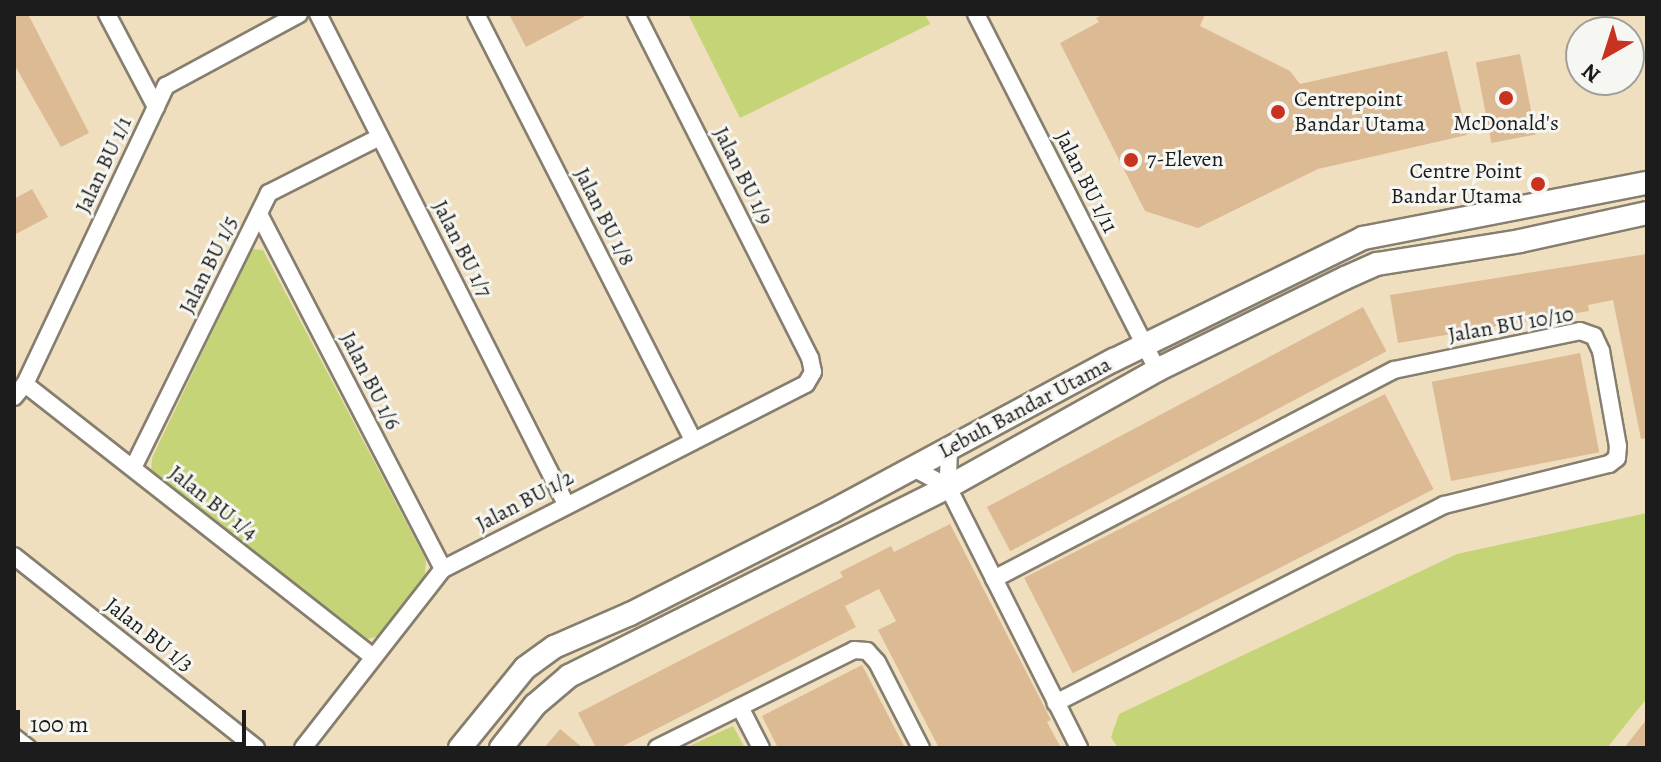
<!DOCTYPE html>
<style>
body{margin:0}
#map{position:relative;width:1661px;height:762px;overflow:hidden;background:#efdfbf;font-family:Alegreya,serif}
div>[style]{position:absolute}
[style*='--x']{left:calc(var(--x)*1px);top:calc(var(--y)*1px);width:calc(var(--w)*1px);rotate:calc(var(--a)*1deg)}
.green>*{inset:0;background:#c5d476}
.building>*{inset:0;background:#dcba94;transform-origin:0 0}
.roads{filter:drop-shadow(2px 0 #867e6e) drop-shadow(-2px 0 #867e6e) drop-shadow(0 2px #867e6e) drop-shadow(0 -2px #867e6e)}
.minor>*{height:16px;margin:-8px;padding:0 8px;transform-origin:8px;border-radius:8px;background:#fff}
.secondary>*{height:22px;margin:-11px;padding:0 11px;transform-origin:11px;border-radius:11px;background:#fff}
.dots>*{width:22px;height:22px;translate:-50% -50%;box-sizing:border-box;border:4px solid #f6f6f2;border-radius:50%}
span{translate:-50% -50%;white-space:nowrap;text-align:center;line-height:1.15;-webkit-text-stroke:6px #f6f6f2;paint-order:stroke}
.poi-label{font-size:22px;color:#1c1c1c}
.left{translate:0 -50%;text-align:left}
.right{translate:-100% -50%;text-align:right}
.street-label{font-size:22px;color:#1c1c1c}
.frame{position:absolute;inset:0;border:16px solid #1c1c1c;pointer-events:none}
.north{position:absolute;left:1565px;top:16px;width:80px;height:80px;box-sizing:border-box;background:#f6f6f2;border:2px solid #9f9f9c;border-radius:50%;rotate:219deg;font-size:22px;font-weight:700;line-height:32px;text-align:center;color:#1c1c1c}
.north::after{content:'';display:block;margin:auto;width:28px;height:36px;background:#c8321e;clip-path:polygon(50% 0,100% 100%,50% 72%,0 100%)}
.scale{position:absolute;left:16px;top:710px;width:230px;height:36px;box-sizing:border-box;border:4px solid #1c1c1c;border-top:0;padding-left:10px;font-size:24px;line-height:28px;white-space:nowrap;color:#1c1c1c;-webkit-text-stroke:6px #f6f6f2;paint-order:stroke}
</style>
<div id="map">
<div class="green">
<i style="clip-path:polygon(688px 14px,925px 14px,930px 24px,740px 118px)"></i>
<i style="clip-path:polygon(252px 249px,263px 250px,426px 560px,425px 575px,381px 636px,362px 640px,151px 472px,152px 458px)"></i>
<i style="clip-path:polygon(1647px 513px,1647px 698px,1607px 748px,1118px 748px,1111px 737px,1119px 714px,1457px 554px)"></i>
<i style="clip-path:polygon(733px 726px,745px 748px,685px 748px)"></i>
</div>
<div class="building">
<i style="clip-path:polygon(14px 14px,28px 14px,89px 133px,61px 147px,14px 64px)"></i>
<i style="clip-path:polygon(509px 14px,589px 14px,526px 47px)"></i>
<i style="clip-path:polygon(1105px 14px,1205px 14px,1200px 26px,1290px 71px,1300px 84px,1447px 51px,1467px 135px,1318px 169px,1198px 228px,1145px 211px,1060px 43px,1099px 22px,1096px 18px)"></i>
<i style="left:1520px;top:54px;width:82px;height:45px;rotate:79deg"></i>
<i style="clip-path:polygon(32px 189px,48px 217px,14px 235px,14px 199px)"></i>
<i style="clip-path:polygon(1647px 254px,1647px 438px,1641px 439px,1613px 300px,1588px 305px,1589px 311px,1398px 343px,1390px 295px)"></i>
<i style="left:1363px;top:307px;width:50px;height:426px;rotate:62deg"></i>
<i style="left:1580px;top:353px;width:101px;height:151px;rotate:79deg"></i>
<i style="left:1385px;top:394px;width:107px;height:405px;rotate:63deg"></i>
<i style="clip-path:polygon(950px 524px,1051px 720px,1047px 722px,1061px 748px,939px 748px,878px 630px,896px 621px,879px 589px,845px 606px,856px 627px,619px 748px,596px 748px,578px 713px,843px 577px,840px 572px,891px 546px,894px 552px)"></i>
<i style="clip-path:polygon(862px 665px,905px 748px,778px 748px,762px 716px)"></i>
<i style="clip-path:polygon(1647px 719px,1647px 748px,1624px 748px)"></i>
<i style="clip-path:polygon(560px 729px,583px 748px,544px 748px)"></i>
</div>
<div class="roads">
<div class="minor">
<i style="--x:107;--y:14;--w:105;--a:62.2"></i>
<i style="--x:318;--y:14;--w:549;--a:63.16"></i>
<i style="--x:476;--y:14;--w:478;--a:63"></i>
<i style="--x:976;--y:14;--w:399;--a:63"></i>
<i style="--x:259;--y:214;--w:400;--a:62.6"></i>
<i style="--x:25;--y:384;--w:442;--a:38.1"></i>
<i style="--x:14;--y:397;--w:17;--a:-50"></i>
<i style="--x:25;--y:384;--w:330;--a:-64.7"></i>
<i style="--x:166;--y:86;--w:151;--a:-28.4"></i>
<i style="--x:949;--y:449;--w:38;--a:92"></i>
<i style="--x:948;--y:487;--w:292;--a:63.3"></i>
<i style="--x:133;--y:468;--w:307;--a:-63.7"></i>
<i style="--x:269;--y:193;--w:124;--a:-26.8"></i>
<i style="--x:913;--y:468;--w:40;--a:28"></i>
<i style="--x:14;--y:556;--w:309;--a:38.4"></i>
<i style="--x:994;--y:579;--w:451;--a:-27.6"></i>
<i style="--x:1394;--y:370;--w:190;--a:-11.8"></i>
<i style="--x:1580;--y:331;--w:15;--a:20"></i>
<i style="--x:1594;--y:336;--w:17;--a:65"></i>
<i style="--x:1601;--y:351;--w:97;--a:79.9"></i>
<i style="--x:1618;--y:446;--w:12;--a:95"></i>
<i style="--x:1617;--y:458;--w:10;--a:143"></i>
<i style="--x:1609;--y:464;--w:170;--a:166"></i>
<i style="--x:1444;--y:505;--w:436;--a:153"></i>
<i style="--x:740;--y:707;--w:46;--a:62.9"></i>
<i style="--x:14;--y:737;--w:18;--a:38"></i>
<i style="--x:303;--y:748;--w:227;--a:-52"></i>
<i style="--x:443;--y:569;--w:407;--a:-27"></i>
<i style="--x:806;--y:384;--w:14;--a:-60"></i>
<i style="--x:813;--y:372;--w:14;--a:-102"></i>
<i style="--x:810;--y:358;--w:386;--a:-116.8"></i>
<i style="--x:657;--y:748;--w:220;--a:-26.4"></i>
<i style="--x:854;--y:650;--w:13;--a:4"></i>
<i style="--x:867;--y:651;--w:15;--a:48"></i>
<i style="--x:877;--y:662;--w:97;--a:62.9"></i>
</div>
<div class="secondary">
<i style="--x:460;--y:748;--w:103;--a:-50.9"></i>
<i style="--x:525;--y:668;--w:36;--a:-36"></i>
<i style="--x:554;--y:647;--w:83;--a:-23.5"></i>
<i style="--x:630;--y:614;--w:228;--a:-26.9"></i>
<i style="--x:833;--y:511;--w:319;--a:-28.3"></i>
<i style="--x:1114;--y:360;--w:277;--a:-26.1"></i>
<i style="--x:1363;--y:238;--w:289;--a:-11"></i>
<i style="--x:501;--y:748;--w:55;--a:-51.7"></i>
<i style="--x:535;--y:705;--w:45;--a:-40.5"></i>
<i style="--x:569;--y:676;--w:424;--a:-26.5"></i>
<i style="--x:948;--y:487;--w:240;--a:-29.2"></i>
<i style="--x:1157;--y:370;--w:209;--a:-26.1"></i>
<i style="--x:1345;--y:278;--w:35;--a:-24"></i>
<i style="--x:1377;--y:264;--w:145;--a:-9.1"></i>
<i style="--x:1520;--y:241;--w:130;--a:-12.4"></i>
</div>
</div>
<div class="dots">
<i style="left:1506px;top:98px;background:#c8321e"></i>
<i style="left:1278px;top:112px;background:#c8321e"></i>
<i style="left:1131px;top:160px;background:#c8321e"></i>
<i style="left:1538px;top:184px;background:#c8321e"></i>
</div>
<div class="poi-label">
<span class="left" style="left:1294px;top:112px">Centrepoint<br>Bandar Utama</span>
<span style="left:1506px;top:124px">McDonald's</span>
<span class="left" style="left:1147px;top:160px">7-Eleven</span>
<span class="right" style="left:1522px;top:184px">Centre Point<br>Bandar Utama</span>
</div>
<div class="street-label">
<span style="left:104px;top:165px;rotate:-65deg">Jalan BU 1/1</span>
<span style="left:743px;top:176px;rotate:63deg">Jalan BU 1/9</span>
<span style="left:1086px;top:182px;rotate:63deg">Jalan BU 1/11</span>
<span style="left:604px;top:217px;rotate:63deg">Jalan BU 1/8</span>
<span style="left:462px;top:249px;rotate:63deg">Jalan BU 1/7</span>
<span style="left:209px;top:265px;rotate:-64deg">Jalan BU 1/5</span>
<span style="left:1511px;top:325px;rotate:-10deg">Jalan BU 10/10</span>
<span style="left:370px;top:381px;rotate:63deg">Jalan BU 1/6</span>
<span style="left:1025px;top:408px;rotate:-28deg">Lebuh Bandar Utama</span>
<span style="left:525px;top:501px;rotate:-28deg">Jalan BU 1/2</span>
<span style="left:213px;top:503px;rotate:38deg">Jalan BU 1/4</span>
<span style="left:149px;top:635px;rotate:38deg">Jalan BU 1/3</span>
</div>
<div class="frame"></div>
<div class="north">N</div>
<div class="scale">100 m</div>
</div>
